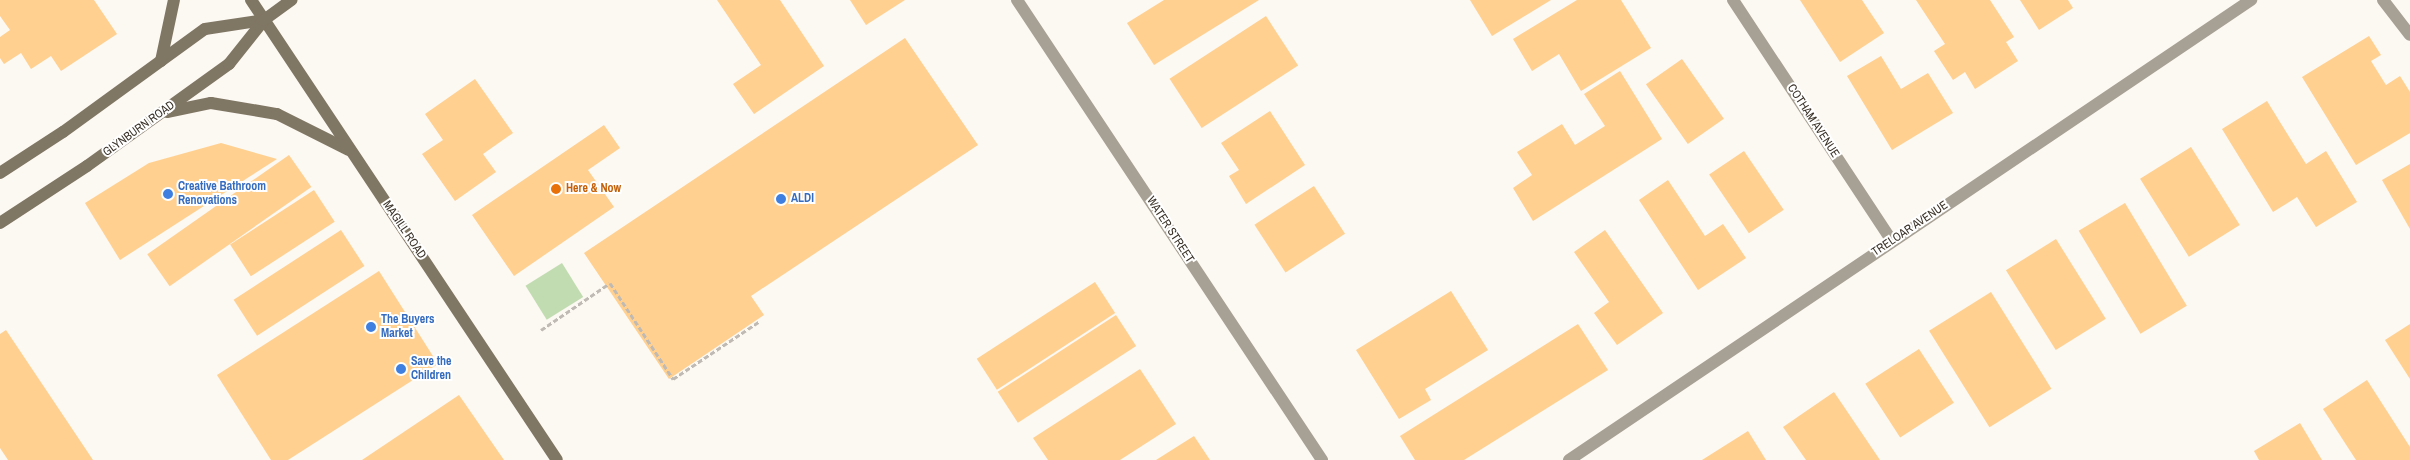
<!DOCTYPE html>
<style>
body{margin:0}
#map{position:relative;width:2410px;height:460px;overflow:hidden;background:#fcf8f2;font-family:"Archivo Narrow",sans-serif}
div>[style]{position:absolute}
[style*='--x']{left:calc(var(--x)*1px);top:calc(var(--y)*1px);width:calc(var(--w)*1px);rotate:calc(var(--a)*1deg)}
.green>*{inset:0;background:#c2dcb2;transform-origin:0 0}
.building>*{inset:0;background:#ffd090;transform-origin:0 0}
.path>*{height:3px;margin-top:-1.5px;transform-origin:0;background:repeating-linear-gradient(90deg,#bfbab3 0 5px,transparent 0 7.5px)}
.minor>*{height:12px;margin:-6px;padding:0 6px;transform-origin:6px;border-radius:6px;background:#a7a094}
.secondary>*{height:12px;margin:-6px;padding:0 6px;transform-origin:6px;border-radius:6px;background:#807664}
.dots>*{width:14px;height:14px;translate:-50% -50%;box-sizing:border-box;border:2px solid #fff;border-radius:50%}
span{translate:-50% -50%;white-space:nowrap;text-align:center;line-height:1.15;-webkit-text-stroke:4px #fff;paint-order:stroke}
.street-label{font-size:12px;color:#393127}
.shop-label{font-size:12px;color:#366cbe;font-weight:700}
.left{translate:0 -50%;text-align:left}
.food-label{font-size:12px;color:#c56008;font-weight:700}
</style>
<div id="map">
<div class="green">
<i style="left:562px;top:263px;width:40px;height:43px;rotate:58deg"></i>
</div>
<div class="building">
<i style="clip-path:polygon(0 0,94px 0,117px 34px,61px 71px,51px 56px,31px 69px,21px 53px,4px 64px,0 58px,0 37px,10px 30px,0 16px)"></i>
<i style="clip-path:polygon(717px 0,780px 0,824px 66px,754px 114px,733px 84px,761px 65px)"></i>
<i style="clip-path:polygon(850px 0,905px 0,866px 25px)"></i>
<i style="clip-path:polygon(1164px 0,1259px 0,1154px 65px,1127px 23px)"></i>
<i style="clip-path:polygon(1470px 0,1551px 0,1492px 36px)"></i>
<i style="clip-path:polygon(1577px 0,1621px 0,1651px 48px,1581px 91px,1559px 54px,1532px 71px,1513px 39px)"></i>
<i style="clip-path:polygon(1800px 0,1862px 0,1884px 33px,1840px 62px)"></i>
<i style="clip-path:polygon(1916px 0,1990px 0,2014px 37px,2006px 42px,2018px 61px,1975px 89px,1965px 72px,1953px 80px,1934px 51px,1945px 44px)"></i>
<i style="clip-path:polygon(2020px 0,2068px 0,2073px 8px,2039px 30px)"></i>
<i style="left:1266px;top:16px;width:59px;height:115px;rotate:57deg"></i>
<i style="clip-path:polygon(2369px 36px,2381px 55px,2371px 61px,2386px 85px,2400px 76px,2410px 92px,2410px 133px,2356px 165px,2302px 77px)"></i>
<i style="clip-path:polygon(905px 38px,978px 145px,751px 296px,764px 315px,669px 379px,584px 253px)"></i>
<i style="clip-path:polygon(1881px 56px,1901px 89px,1928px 73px,1953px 113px,1892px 150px,1847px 76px)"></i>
<i style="left:1682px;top:59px;width:73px;height:44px;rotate:55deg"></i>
<i style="clip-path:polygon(1620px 71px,1662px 139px,1533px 221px,1513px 188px,1532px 175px,1517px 152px,1562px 124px,1575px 145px,1605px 126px,1584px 94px)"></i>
<i style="clip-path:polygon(475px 79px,513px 133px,483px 154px,496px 172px,455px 201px,422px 154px,443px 140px,425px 114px)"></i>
<i style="clip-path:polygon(2267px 101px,2306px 164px,2326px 151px,2357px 202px,2316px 227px,2297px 197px,2273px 212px,2222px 129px)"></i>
<i style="clip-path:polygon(1270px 111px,1305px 165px,1246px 204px,1229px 176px,1239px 170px,1221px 143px)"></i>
<i style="clip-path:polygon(604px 125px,620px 148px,588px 170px,614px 207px,514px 276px,472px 215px)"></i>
<i style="clip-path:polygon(221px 143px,277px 159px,120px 260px,85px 203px,149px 163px)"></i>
<i style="left:2191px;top:147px;width:92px;height:60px;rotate:58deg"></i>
<i style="left:1744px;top:151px;width:71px;height:42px;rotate:56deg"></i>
<i style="left:289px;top:155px;width:39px;height:173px;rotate:55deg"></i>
<i style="clip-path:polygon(2410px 164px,2410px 229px,2382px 180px)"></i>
<i style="clip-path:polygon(1668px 180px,1705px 236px,1723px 224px,1746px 258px,1698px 290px,1639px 200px)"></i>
<i style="left:1314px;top:186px;width:57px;height:71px;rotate:57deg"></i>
<i style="left:314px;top:190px;width:38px;height:100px;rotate:57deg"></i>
<i style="left:2125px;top:203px;width:120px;height:54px;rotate:59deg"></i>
<i style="left:341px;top:230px;width:43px;height:128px;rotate:57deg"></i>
<i style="clip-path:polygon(1605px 230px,1663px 313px,1617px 345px,1594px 313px,1609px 302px,1574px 252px)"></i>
<i style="left:2056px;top:239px;width:94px;height:59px;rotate:58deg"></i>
<i style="clip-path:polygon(379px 271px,438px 364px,288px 460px,271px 460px,217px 375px)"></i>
<i style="left:1095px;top:282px;width:37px;height:141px;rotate:57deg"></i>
<i style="clip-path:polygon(1451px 291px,1488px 350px,1425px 389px,1431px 400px,1399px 419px,1356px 350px)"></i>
<i style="left:1991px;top:292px;width:114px;height:73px;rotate:58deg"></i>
<i style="left:1116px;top:315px;width:37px;height:141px;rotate:57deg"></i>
<i style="clip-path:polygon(1578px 324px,1608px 370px,1464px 460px,1415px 460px,1400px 436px)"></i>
<i style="clip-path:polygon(2410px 324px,2410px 379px,2385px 340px)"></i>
<i style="clip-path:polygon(6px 330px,93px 460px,8px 460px,0 448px,0 334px)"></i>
<i style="left:1919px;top:349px;width:64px;height:64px;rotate:57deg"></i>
<i style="clip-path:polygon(1140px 369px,1176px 424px,1120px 460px,1048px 460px,1033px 438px)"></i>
<i style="clip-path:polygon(2367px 380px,2410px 447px,2410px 460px,2356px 460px,2323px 409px)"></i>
<i style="clip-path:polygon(1834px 392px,1880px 460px,1806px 460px,1783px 427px)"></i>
<i style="clip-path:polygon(459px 395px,504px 460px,362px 460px)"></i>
<i style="clip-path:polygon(2300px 423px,2322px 460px,2259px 460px,2254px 451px)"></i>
<i style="clip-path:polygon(1748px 431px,1766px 460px,1702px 460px)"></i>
<i style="clip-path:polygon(1194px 436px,1210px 460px,1156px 460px)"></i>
</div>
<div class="path">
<i style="--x:541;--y:330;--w:83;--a:-34.3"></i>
<i style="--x:610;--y:283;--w:115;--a:56.7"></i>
<i style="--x:673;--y:379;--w:105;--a:-33.7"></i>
</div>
<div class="minor">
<i style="--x:1017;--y:0;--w:552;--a:56.45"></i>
<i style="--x:1733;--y:0;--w:289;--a:56.6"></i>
<i style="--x:2383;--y:0;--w:44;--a:52.4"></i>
<i style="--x:1569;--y:460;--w:823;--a:-34"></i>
</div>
<div class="secondary">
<i style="--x:251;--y:0;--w:552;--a:56.37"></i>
<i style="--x:161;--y:61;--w:62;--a:-78"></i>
<i style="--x:167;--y:112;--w:45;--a:-11.6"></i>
<i style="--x:211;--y:103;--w:67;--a:9.5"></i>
<i style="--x:277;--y:114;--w:80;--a:26.6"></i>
<i style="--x:0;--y:173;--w:75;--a:-33.1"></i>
<i style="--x:63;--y:132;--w:175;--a:-36"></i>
<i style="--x:205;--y:29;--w:60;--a:-8.7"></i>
<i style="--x:0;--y:223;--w:104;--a:-33.2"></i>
<i style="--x:87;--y:166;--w:175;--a:-35.7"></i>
<i style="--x:229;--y:64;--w:56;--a:-51.5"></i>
<i style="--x:264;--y:20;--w:34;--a:-36"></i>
</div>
<div class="dots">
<i style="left:556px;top:189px;background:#e8710a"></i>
<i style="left:168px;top:194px;background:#3f7fe0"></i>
<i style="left:781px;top:199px;background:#3f7fe0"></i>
<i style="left:371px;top:327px;background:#3f7fe0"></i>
<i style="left:401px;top:369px;background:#3f7fe0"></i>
</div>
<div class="street-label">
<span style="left:1813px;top:121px;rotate:57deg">COTHAM AVENUE</span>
<span style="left:139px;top:129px;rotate:-36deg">GLYNBURN ROAD</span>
<span style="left:1910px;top:229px;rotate:-34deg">TRELOAR AVENUE</span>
<span style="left:404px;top:230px;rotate:56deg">MAGILL ROAD</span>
<span style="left:1170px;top:230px;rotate:57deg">WATER STREET</span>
</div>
<div class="shop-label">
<span class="left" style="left:178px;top:194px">Creative Bathroom<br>Renovations</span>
<span class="left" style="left:791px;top:199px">ALDI</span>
<span class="left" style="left:381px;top:327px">The Buyers<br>Market</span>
<span class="left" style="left:411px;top:369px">Save the<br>Children</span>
</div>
<div class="food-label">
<span class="left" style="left:566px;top:189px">Here &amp; Now</span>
</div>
</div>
